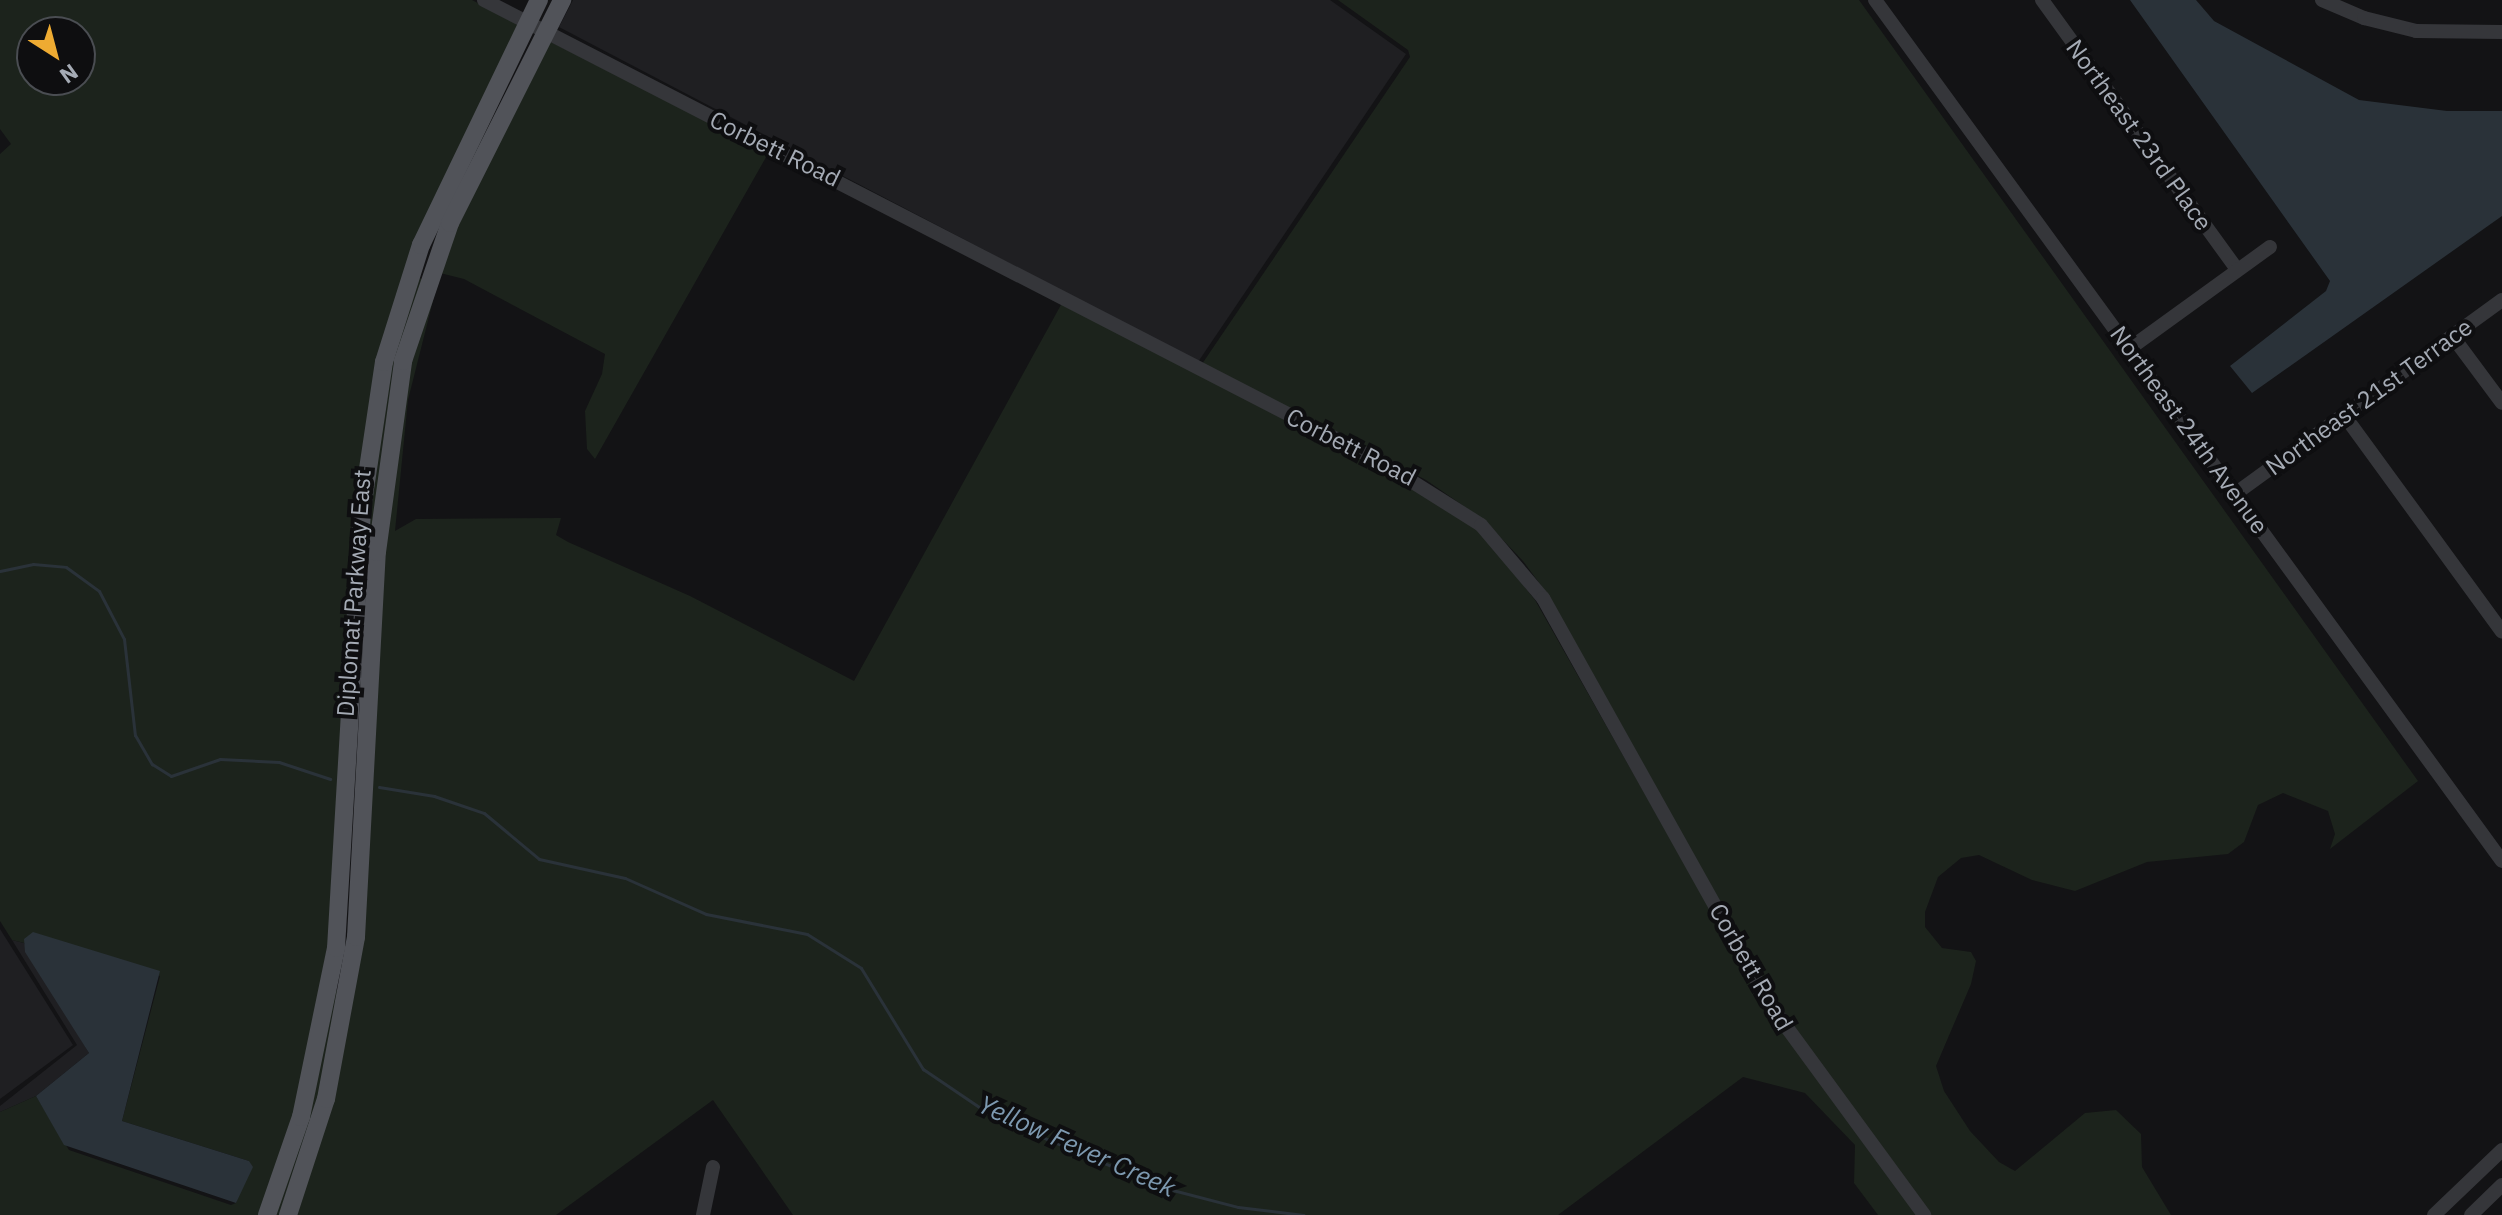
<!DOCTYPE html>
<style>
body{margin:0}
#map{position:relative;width:2502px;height:1215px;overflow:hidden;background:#131315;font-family:"IBM Plex Sans",sans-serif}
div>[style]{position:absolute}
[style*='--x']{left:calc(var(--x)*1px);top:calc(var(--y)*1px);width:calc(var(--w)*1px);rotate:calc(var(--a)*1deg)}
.built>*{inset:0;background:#1f1f22}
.green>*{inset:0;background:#1c231c}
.water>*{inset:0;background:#2a3239}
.stream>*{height:3px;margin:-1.5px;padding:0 1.5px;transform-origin:1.5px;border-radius:1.5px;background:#2a3239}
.minor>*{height:14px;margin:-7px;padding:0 7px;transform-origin:7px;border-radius:7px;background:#35363a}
.major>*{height:18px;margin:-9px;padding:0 9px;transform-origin:9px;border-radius:9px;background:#515359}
span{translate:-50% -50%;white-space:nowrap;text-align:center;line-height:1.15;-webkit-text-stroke:8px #0e0e10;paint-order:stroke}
.street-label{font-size:24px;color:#a5abb5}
.water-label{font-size:26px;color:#7d99b0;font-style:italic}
.north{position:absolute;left:16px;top:16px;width:80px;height:80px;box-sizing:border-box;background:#0e0e10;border:2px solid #4a4d52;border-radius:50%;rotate:144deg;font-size:22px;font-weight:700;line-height:32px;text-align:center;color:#a5abb5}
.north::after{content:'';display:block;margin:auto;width:28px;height:36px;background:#eeab32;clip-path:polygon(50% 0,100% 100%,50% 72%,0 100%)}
</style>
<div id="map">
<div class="built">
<i style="clip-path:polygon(573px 0,1330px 0,1406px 54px,1198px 362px,559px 27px)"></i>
<i style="clip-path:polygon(0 929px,73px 1045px,0 1099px)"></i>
<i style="clip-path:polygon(12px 940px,24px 943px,89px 1053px,36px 1096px,0 1112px,0 1106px,77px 1045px)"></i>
</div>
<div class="green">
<i style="clip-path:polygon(evenodd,0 0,472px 0,519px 25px,416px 243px,388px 327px,333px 917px,296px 1115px,261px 1215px,0 1215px,0 1112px,36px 1096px,69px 1150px,231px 1205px,236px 1203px,249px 1161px,122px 1121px,160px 976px,12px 940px,0 921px,0 154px,11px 144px,0 129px,0 0,32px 32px,80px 32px,80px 80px,32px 80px,32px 32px)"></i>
<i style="clip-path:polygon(1338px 0,1859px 0,2418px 781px,2330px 849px,2335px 834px,2328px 811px,2283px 793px,2258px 805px,2244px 842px,2228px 854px,2147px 862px,2075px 891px,2032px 880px,1979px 855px,1961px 858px,1938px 877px,1925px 912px,1925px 927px,1942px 948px,1971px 952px,1976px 961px,1971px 984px,1936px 1066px,1944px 1091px,1970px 1131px,1999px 1162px,2015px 1171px,2085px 1113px,2116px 1110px,2141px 1134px,2142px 1167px,2171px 1215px,1931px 1215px,1774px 1000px,1548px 595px,1523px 561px,1484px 520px,1426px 480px,1202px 364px,1410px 57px,1408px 50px)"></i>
<i style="clip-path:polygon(547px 40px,769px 152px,595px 459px,587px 449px,585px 411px,602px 374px,605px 354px,464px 279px,440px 273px,408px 400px,395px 531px,416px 519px,561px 518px,556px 535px,568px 542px,690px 596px,854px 681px,1062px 303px,1421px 489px,1478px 529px,1535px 600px,1765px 1006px,1918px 1215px,1878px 1215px,1854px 1183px,1855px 1145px,1805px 1093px,1743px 1077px,1558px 1215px,793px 1215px,713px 1100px,556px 1215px,294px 1215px,346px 1032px,378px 611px,404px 380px,445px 251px)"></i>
<i style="clip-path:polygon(416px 277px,422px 279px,394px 377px,374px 530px,366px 529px,389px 363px)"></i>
<i style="clip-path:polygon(335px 990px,342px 991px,321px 1097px,282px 1215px,273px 1215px)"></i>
</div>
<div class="water">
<i style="clip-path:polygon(2130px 0,2196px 0,2214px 21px,2359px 100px,2447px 111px,2502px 111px,2502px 216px,2252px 393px,2230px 366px,2326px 291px,2330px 281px)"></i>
<i style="clip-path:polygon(33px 932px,160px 971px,122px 1121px,249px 1161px,253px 1167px,236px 1203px,64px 1145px,36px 1096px,89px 1053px,25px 952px,24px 939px)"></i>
</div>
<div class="stream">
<i style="--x:0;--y:571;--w:34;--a:-12"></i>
<i style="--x:33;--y:564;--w:33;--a:5"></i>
<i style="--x:66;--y:567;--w:41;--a:36"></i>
<i style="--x:99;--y:591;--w:54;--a:62.5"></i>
<i style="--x:124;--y:639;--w:97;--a:83.5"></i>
<i style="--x:135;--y:735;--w:34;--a:60"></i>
<i style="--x:152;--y:764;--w:22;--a:32"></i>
<i style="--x:171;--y:776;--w:52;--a:-19.1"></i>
<i style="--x:220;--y:759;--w:59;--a:2.9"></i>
<i style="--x:279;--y:762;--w:54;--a:18.4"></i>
<i style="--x:379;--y:787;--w:56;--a:9.3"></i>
<i style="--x:434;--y:796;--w:53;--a:18.8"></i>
<i style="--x:484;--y:813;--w:72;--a:39.9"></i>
<i style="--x:539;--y:859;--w:88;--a:12.5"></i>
<i style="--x:625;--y:878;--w:89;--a:24"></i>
<i style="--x:706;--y:914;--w:103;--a:11.2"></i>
<i style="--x:807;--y:934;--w:64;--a:32.2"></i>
<i style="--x:861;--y:968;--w:119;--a:58.5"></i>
<i style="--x:923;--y:1069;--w:86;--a:34.1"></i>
<i style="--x:994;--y:1117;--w:181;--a:22.7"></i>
<i style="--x:1161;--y:1187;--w:80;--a:14.6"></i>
<i style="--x:1238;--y:1207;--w:66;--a:6.9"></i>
</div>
<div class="minor">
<i style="--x:484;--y:0;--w:1009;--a:27.25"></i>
<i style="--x:1381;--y:462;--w:118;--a:32.2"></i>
<i style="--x:1481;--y:525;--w:96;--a:49.7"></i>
<i style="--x:1543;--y:598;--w:464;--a:60.8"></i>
<i style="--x:1769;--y:1003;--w:263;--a:53.8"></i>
<i style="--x:1875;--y:0;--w:1065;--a:53.94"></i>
<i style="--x:2042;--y:0;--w:332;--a:54.1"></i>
<i style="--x:2322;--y:0;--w:46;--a:23.2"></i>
<i style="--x:2364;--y:18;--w:54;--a:14"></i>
<i style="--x:2416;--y:31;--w:86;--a:0.7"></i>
<i style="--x:2453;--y:337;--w:82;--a:53.4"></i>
<i style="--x:2129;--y:349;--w:174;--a:-35.9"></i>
<i style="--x:2344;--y:415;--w:268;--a:53.9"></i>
<i style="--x:2235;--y:494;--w:330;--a:-36"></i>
<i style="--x:703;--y:1215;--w:49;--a:-78.2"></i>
<i style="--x:2434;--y:1215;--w:94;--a:-43.7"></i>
<i style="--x:2471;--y:1215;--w:43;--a:-44.1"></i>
</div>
<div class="major">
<i style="--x:267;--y:1215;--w:104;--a:-70.9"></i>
<i style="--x:301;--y:1117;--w:173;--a:-78.3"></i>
<i style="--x:336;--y:948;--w:440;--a:-86.6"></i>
<i style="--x:362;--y:509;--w:149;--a:-81.5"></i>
<i style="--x:384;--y:362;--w:123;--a:-72.5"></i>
<i style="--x:421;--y:245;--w:272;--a:-64.3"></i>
<i style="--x:288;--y:1215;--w:122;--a:-71.9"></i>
<i style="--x:326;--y:1099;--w:165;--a:-79.5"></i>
<i style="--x:356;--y:937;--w:386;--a:-86.9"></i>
<i style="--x:377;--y:552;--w:193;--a:-82.2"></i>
<i style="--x:403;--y:361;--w:146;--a:-71.2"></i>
<i style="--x:450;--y:223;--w:250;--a:-63.3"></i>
</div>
<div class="street-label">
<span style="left:2139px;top:135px;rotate:54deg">Northeast 23rd Place</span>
<span style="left:775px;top:149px;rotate:26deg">Corbett Road</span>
<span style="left:2369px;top:397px;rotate:-36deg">Northeast 21st Terrace</span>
<span style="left:2189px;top:430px;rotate:54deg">Northeast 24th Avenue</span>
<span style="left:1351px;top:447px;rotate:27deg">Corbett Road</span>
<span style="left:354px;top:593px;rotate:-86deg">Diplomat Parkway East</span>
<span style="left:1751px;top:967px;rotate:60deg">Corbett Road</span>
</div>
<div class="water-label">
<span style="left:1077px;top:1146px;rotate:24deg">Yellow Fever Creek</span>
</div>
<div class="north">N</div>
</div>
